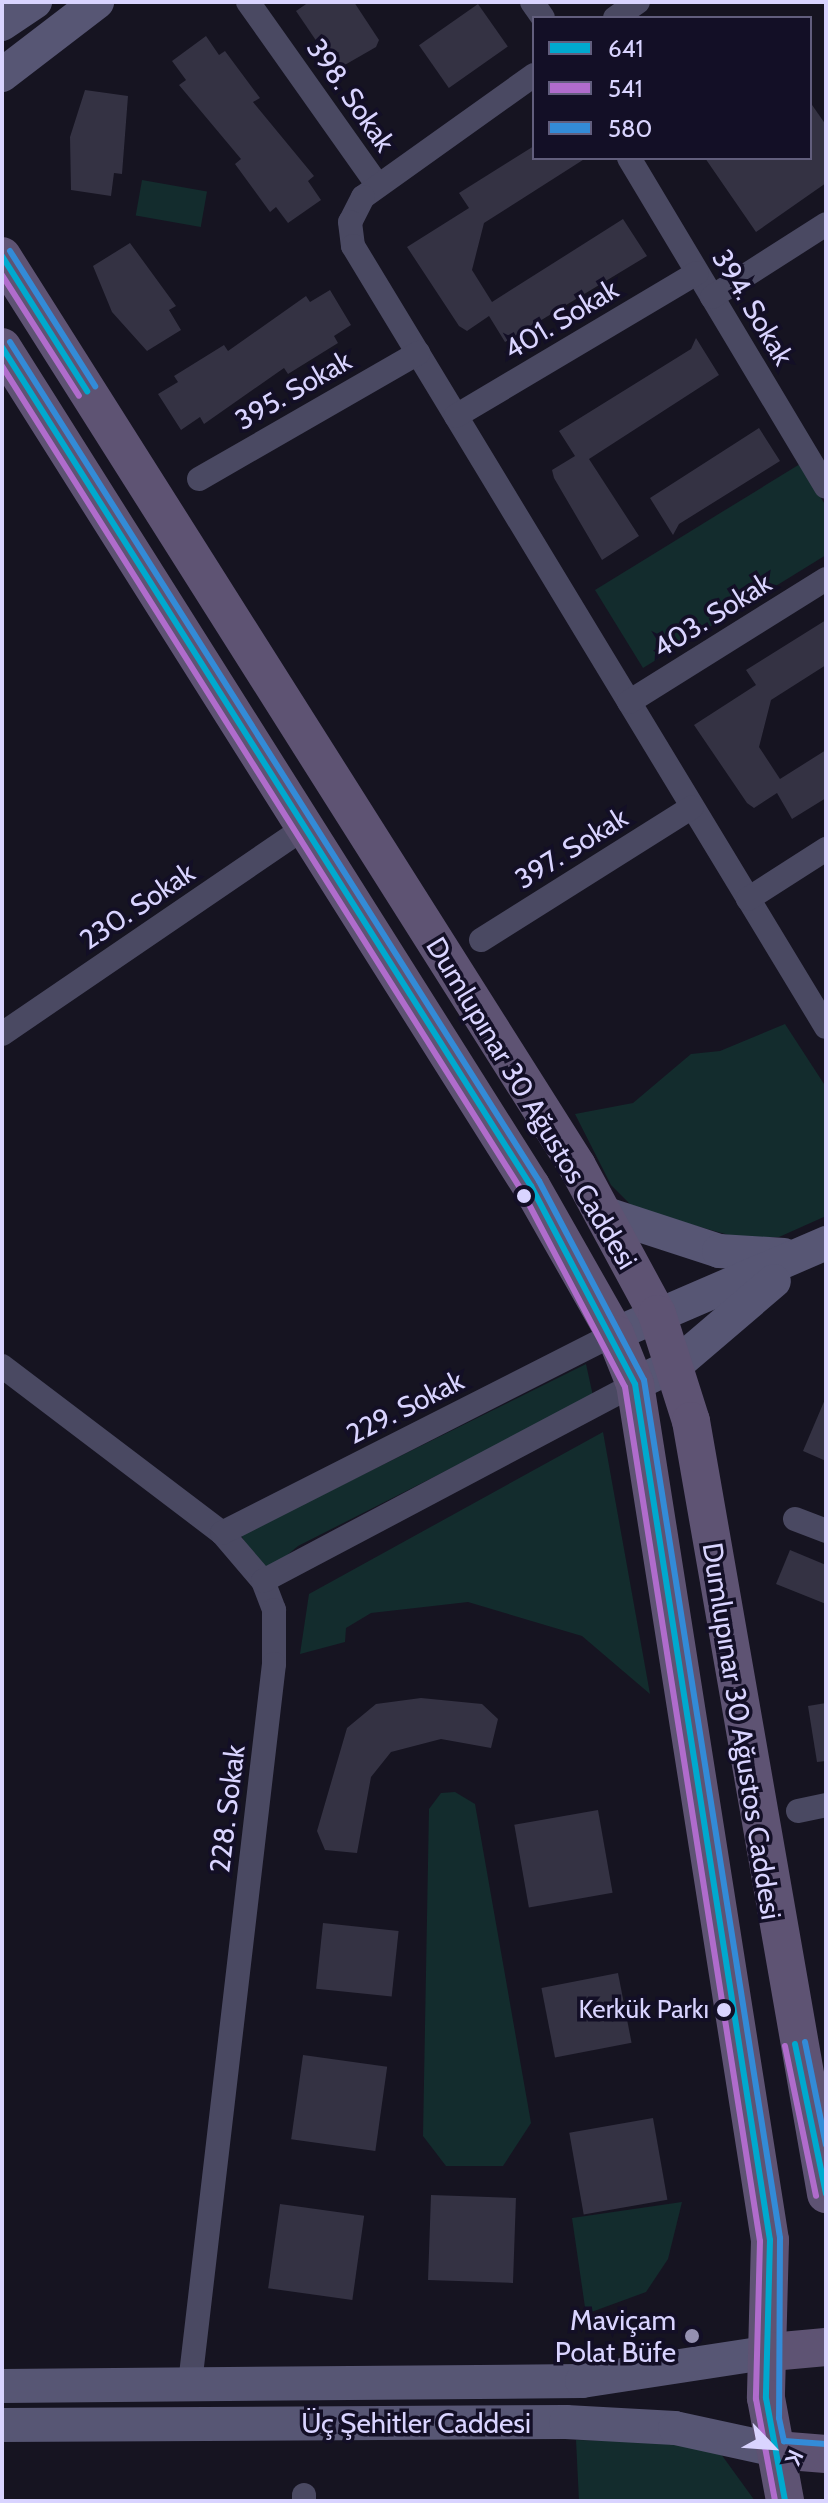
<!DOCTYPE html>
<meta charset="utf-8">
<style>
body{margin:0}
#map{position:relative;width:828px;height:2503px;overflow:hidden;background:#161421;font-family:Cabin,sans-serif}
div>[style]{position:absolute}
[style*='--x']{left:calc(var(--x)*1px);top:calc(var(--y)*1px);width:calc(var(--w)*1px);rotate:calc(var(--a)*1deg)}
.green>*{inset:0;background:#132c2d;transform-origin:0 0}
.building>*{inset:0;background:#343243;transform-origin:0 0}
.minor>*{height:24px;margin:-12px;padding:0 12px;transform-origin:12px;border-radius:12px;background:#4a4962}
.secondary>*{height:34px;margin:-17px;padding:0 17px;transform-origin:17px;border-radius:17px;background:#575674}
.primary>*{height:38px;margin:-19px;padding:0 19px;transform-origin:19px;border-radius:19px;background:#5e5373}
.bus-1>*{height:6px;margin:-3px;padding:0 3px;transform-origin:3px;border-radius:3px;background:#00a9ce}
.bus-2>*{height:6px;margin:-3px;padding:0 3px;transform-origin:3px;border-radius:3px;background:#b06ccc}
.bus-3>*{height:6px;margin:-3px;padding:0 3px;transform-origin:3px;border-radius:3px;background:#338bd7}
.dots>*{width:22px;height:22px;translate:-50% -50%;box-sizing:border-box;border:4px solid #130f26;border-radius:50%}
span{translate:-50% -50%;white-space:nowrap;text-align:center;line-height:1.15;-webkit-text-stroke:7px #130f26;paint-order:stroke}
.bus-label{font-size:26px;color:#d9d4ff}
.right{translate:-100% -50%;text-align:right}
.street-label{font-size:28px;color:#d9d4ff}
.poi-label{font-size:28px;color:#d9d4ff}
.frame{position:absolute;inset:0;border:4px solid #d9d4ff;pointer-events:none}
.legend{position:absolute;left:532px;top:16px;width:280px;height:144px;box-sizing:border-box;background:#130f26;border:2px solid #625e7d;margin:0;padding:10px 14px;list-style:none;font-size:24px;color:#d9d4ff}
.legend li{display:flex;align-items:center;gap:16px;height:40px}
.legend b{width:40px;border:2px solid #625e7d}
.north{position:absolute;left:732px;top:2407px;width:80px;height:80px;-webkit-text-stroke:6px #130f26;paint-order:stroke;rotate:115deg;font-size:22px;font-weight:700;line-height:32px;text-align:center;color:#d9d4ff}
.north::after{content:'';display:block;margin:auto;width:28px;height:36px;background:#d9d4ff;clip-path:polygon(50% 0,100% 100%,50% 72%,0 100%)}
</style>
<div id="map">
<div class="green">
<i style="left:142px;top:180px;width:66px;height:36px;rotate:10deg"></i>
<i style="clip-path:polygon(800px 464px,826px 506px,826px 555px,643px 668px,595px 590px)"></i>
<i style="clip-path:polygon(785px 1024px,826px 1087px,826px 1216px,779px 1237px,736px 1237px,635px 1209px,611px 1185px,575px 1114px,633px 1103px,691px 1054px,720px 1051px)"></i>
<i style="clip-path:polygon(586px 1364px,593px 1396px,298px 1546px,262px 1576px,241px 1535px)"></i>
<i style="clip-path:polygon(603px 1432px,650px 1694px,582px 1636px,468px 1602px,371px 1613px,346px 1628px,345px 1642px,300px 1654px,309px 1594px)"></i>
<i style="clip-path:polygon(455px 1792px,475px 1804px,531px 2123px,503px 2166px,446px 2166px,423px 2136px,429px 1809px,441px 1793px)"></i>
<i style="clip-path:polygon(682px 2202px,668px 2259px,646px 2292px,586px 2314px,572px 2218px)"></i>
<i style="clip-path:polygon(576px 2440px,668px 2442px,721px 2454px,755px 2501px,579px 2501px)"></i>
</div>
<div class="building">
<i style="clip-path:polygon(309px 2px,354px 2px,379px 40px,376px 47px,336px 70px,296px 11px)"></i>
<i style="left:478px;top:4px;width:52px;height:72px;rotate:55deg"></i>
<i style="clip-path:polygon(206px 36px,219px 55px,225px 51px,260px 98px,253px 102px,314px 176px,308px 181px,321px 200px,288px 223px,276px 207px,270px 212px,235px 164px,241px 159px,179px 85px,186px 80px,172px 61px)"></i>
<i style="clip-path:polygon(85px 90px,128px 96px,122px 174px,114px 173px,111px 196px,71px 190px,70px 137px)"></i>
<i style="clip-path:polygon(810px 102px,826px 125px,826px 183px,756px 232px,705px 158px,810px 158px)"></i>
<i style="clip-path:polygon(534px 146px,534px 158px,586px 158px,484px 223px,472px 270px,492px 302px,623px 219px,647px 256px,505px 342px,489px 316px,467px 331px,459px 326px,407px 247px,469px 208px,459px 193px)"></i>
<i style="clip-path:polygon(130px 243px,176px 306px,169px 310px,181px 330px,147px 351px,112px 312px,93px 266px)"></i>
<i style="clip-path:polygon(330px 290px,351px 325px,334px 336px,338px 343px,288px 374px,284px 368px,204px 424px,200px 417px,181px 430px,158px 394px,178px 382px,174px 376px,224px 345px,228px 351px,306px 296px,310px 302px)"></i>
<i style="clip-path:polygon(696px 338px,719px 375px,589px 459px,639px 536px,602px 560px,554px 478px,552px 470px,575px 456px,559px 431px,691px 349px)"></i>
<i style="clip-path:polygon(759px 428px,780px 461px,679px 524px,673px 535px,650px 498px)"></i>
<i style="clip-path:polygon(826px 620px,826px 665px,771px 700px,759px 747px,780px 779px,826px 750px,826px 798px,792px 819px,777px 793px,754px 808px,747px 803px,694px 725px,756px 685px,746px 670px)"></i>
<i style="clip-path:polygon(826px 1397px,826px 1461px,803px 1451px)"></i>
<i style="clip-path:polygon(790px 1550px,826px 1565px,826px 1604px,776px 1584px)"></i>
<i style="clip-path:polygon(421px 1698px,482px 1704px,498px 1719px,491px 1748px,441px 1739px,391px 1752px,371px 1777px,357px 1853px,325px 1850px,317px 1831px,347px 1728px,376px 1704px)"></i>
<i style="clip-path:polygon(826px 1703px,826px 1761px,817px 1762px,808px 1706px)"></i>
<i style="left:598px;top:1810px;width:84px;height:85px;rotate:80deg"></i>
<i style="left:323px;top:1923px;width:76px;height:66px;rotate:6deg"></i>
<i style="left:618px;top:1973px;width:71px;height:78px;rotate:79deg"></i>
<i style="left:303px;top:2055px;width:85px;height:85px;rotate:8deg"></i>
<i style="left:653px;top:2118px;width:83px;height:85px;rotate:80deg"></i>
<i style="left:431px;top:2195px;width:85px;height:85px;rotate:2deg"></i>
<i style="left:280px;top:2204px;width:85px;height:85px;rotate:8deg"></i>
</div>
<div class="minor">
<i style="--x:248;--y:2;--w:223;--a:54.7"></i>
<i style="--x:532;--y:2;--w:19;--a:55"></i>
<i style="--x:615;--y:18;--w:28;--a:-35"></i>
<i style="--x:534;--y:75;--w:210;--a:144.5"></i>
<i style="--x:363;--y:197;--w:28;--a:117"></i>
<i style="--x:350;--y:222;--w:24;--a:83"></i>
<i style="--x:353;--y:246;--w:913;--a:58.8"></i>
<i style="--x:629;--y:158;--w:383;--a:59.1"></i>
<i style="--x:712;--y:297;--w:135;--a:-32.6"></i>
<i style="--x:456;--y:416;--w:280;--a:-30.7"></i>
<i style="--x:199;--y:479;--w:253;--a:-29.9"></i>
<i style="--x:629;--y:702;--w:232;--a:-32"></i>
<i style="--x:748;--y:899;--w:93;--a:-32.7"></i>
<i style="--x:481;--y:940;--w:249;--a:-32.2"></i>
<i style="--x:2;--y:1034;--w:368;--a:-34.3"></i>
<i style="--x:2;--y:1366;--w:276;--a:37.2"></i>
<i style="--x:222;--y:1533;--w:63;--a:49.5"></i>
<i style="--x:263;--y:1581;--w:31;--a:69"></i>
<i style="--x:274;--y:1610;--w:54;--a:90"></i>
<i style="--x:274;--y:1664;--w:724;--a:96.66"></i>
<i style="--x:795;--y:1519;--w:33;--a:21"></i>
<i style="--x:222;--y:1533;--w:441;--a:-26.9"></i>
<i style="--x:263;--y:1581;--w:421;--a:-27.9"></i>
<i style="--x:798;--y:1811;--w:29;--a:-12"></i>
<i style="--x:304;--y:2495;--w:6;--a:90"></i>
</div>
<div class="secondary">
<i style="--x:2;--y:24;--w:40;--a:-34"></i>
<i style="--x:2;--y:75;--w:120;--a:-37.5"></i>
<i style="--x:603;--y:1213;--w:122;--a:18.1"></i>
<i style="--x:719;--y:1251;--w:65;--a:3.5"></i>
<i style="--x:615;--y:1334;--w:230;--a:-23.3"></i>
<i style="--x:635;--y:1384;--w:48;--a:-26"></i>
<i style="--x:678;--y:1363;--w:126;--a:-40.5"></i>
<i style="--x:2;--y:2386;--w:580;--a:-0.49"></i>
<i style="--x:582;--y:2381;--w:191;--a:-8.7"></i>
<i style="--x:2;--y:2425;--w:564;--a:-0.3"></i>
<i style="--x:566;--y:2422;--w:109;--a:3.2"></i>
<i style="--x:675;--y:2428;--w:103;--a:12.3"></i>
</div>
<div class="primary">
<i style="--x:2;--y:256;--w:1076;--a:57.71"></i>
<i style="--x:577;--y:1166;--w:168;--a:61.6"></i>
<i style="--x:657;--y:1314;--w:112;--a:72.4"></i>
<i style="--x:691;--y:1421;--w:785;--a:80.09"></i>
<i style="--x:2;--y:347;--w:992;--a:57.77"></i>
<i style="--x:531;--y:1186;--w:170;--a:60.4"></i>
<i style="--x:615;--y:1334;--w:54;--a:68.2"></i>
<i style="--x:635;--y:1384;--w:867;--a:81.04"></i>
<i style="--x:770;--y:2240;--w:158;--a:91.5"></i>
<i style="--x:766;--y:2398;--w:105;--a:79.5"></i>
<i style="--x:771;--y:2352;--w:55;--a:-5.2"></i>
<i style="--x:776;--y:2450;--w:50;--a:4.6"></i>
</div>
<div class="bus-1">
<i style="--x:2;--y:256;--w:160;--a:57.8"></i>
<i style="--x:2;--y:347;--w:992;--a:57.77"></i>
<i style="--x:531;--y:1186;--w:224;--a:62.3"></i>
<i style="--x:635;--y:1384;--w:867;--a:81.04"></i>
<i style="--x:770;--y:2240;--w:158;--a:91.5"></i>
<i style="--x:766;--y:2398;--w:105;--a:79.5"></i>
<i style="--x:795;--y:2044;--w:153;--a:78.3"></i>
</div>
<div class="bus-2">
<i style="--x:2;--y:275;--w:143;--a:57.5"></i>
<i style="--x:2;--y:366;--w:975;--a:57.78"></i>
<i style="--x:522;--y:1191;--w:221;--a:62.3"></i>
<i style="--x:625;--y:1387;--w:865;--a:81.02"></i>
<i style="--x:760;--y:2241;--w:158;--a:91.5"></i>
<i style="--x:756;--y:2399;--w:104;--a:79.4"></i>
<i style="--x:785;--y:2046;--w:153;--a:78.3"></i>
</div>
<div class="bus-3">
<i style="--x:10;--y:251;--w:160;--a:57.8"></i>
<i style="--x:10;--y:342;--w:992;--a:57.77"></i>
<i style="--x:539;--y:1181;--w:225;--a:62.2"></i>
<i style="--x:644;--y:1380;--w:869;--a:80.99"></i>
<i style="--x:780;--y:2238;--w:180;--a:90.3"></i>
<i style="--x:779;--y:2418;--w:24;--a:78"></i>
<i style="--x:784;--y:2441;--w:42;--a:4.1"></i>
<i style="--x:805;--y:2042;--w:105;--a:78.5"></i>
</div>
<div class="dots">
<i style="left:524px;top:1196px;background:#d9d4ff"></i>
<i style="left:724px;top:2010px;background:#d9d4ff"></i>
<i style="left:692px;top:2336px;background:#9591b1"></i>
</div>
<div class="bus-label">
<span class="right" style="left:709px;top:2010px">Kerkük Parkı</span>
</div>
<div class="street-label">
<span style="left:351px;top:95px;rotate:55deg">398. Sokak</span>
<span style="left:753px;top:307px;rotate:59deg">394. Sokak</span>
<span style="left:561px;top:319px;rotate:-31deg">401. Sokak</span>
<span style="left:293px;top:390px;rotate:-30deg">395. Sokak</span>
<span style="left:712px;top:615px;rotate:-32deg">403. Sokak</span>
<span style="left:571px;top:848px;rotate:-32deg">397. Sokak</span>
<span style="left:137px;top:906px;rotate:-34deg">230. Sokak</span>
<span style="left:532px;top:1103px;rotate:59deg">Dumlupınar 30 Ağustos Caddesi</span>
<span style="left:405px;top:1407px;rotate:-27deg">229. Sokak</span>
<span style="left:742px;top:1731px;rotate:81deg">Dumlupınar 30 Ağustos Caddesi</span>
<span style="left:227px;top:1809px;rotate:-83deg">228. Sokak</span>
<span style="left:416px;top:2423px">Üç Şehitler Caddesi</span>
</div>
<div class="poi-label">
<span class="right" style="left:676px;top:2336px">Maviçam<br>Polat Büfe</span>
</div>
<div class="frame"></div>
<ul class="legend">
<li><b style="height:10px;background:#00a9ce"></b>641</li>
<li><b style="height:10px;background:#b06ccc"></b>541</li>
<li><b style="height:10px;background:#338bd7"></b>580</li>
</ul>
<div class="north">K</div>
</div>
